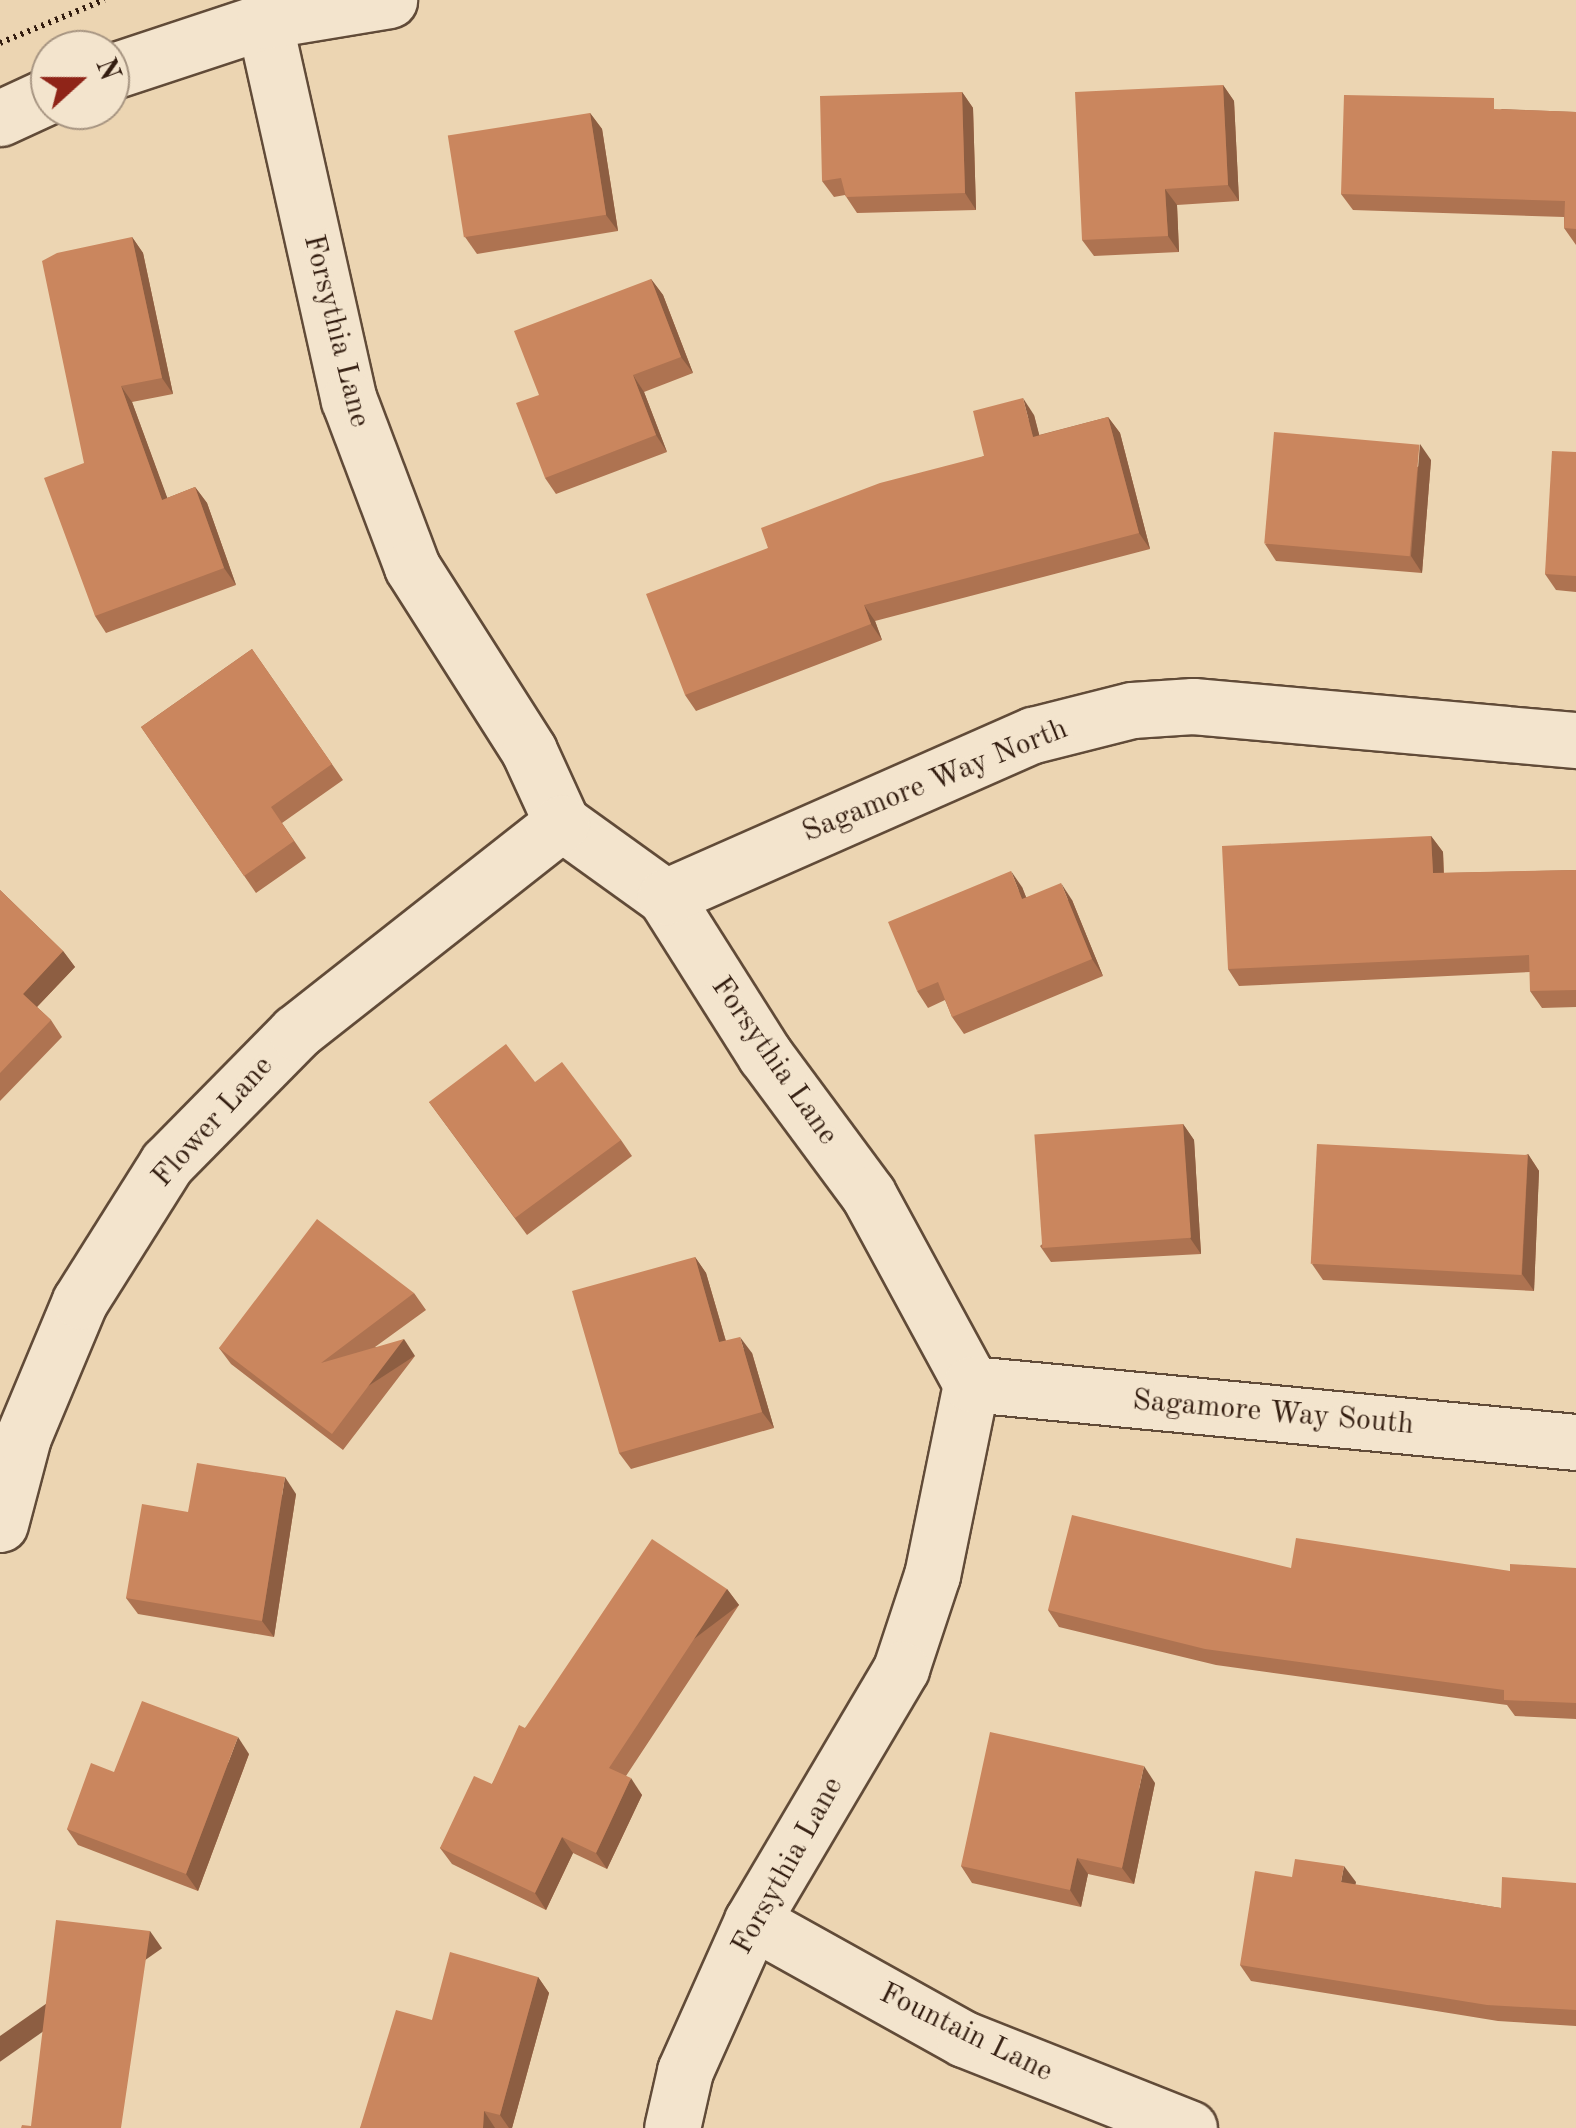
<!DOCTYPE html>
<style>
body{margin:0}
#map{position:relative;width:1576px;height:2128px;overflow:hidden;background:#ecd5b2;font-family:"Old Standard TT",serif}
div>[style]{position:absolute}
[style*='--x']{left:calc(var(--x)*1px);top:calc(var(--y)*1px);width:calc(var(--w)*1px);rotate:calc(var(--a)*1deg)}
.path>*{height:6px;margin-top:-3px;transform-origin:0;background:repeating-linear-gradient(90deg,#331d10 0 2.5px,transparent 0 7.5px)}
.roads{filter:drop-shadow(2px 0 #614b38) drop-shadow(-2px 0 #614b38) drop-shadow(0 2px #614b38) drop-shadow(0 -2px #614b38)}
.minor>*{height:55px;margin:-27.5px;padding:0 27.5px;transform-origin:27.5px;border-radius:27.5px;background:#f3e4cd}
.wall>*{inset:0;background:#ae7351}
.shaded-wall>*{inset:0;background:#8d5e42;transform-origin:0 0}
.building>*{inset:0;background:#ca865e;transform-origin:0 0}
span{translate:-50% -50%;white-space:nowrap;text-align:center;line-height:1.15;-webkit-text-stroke:9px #f3e4cd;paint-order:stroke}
.street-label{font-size:30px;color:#331d10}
.north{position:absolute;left:30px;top:30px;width:100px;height:100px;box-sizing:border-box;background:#f3e4cd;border:2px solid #a69481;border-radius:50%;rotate:69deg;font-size:28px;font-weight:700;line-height:40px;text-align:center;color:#331d10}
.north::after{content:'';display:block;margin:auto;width:35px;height:45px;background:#8f2418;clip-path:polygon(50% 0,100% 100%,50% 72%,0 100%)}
</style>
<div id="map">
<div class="path">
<i style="--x:0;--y:43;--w:113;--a:-22.5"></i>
</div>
<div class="roads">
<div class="minor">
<i style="--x:264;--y:21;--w:388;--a:77.4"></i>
<i style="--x:349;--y:400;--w:178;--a:69.3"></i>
<i style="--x:412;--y:567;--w:218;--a:57.5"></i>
<i style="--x:529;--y:751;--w:79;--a:65.4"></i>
<i style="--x:562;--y:823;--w:127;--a:35.7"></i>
<i style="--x:665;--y:897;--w:187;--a:57.7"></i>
<i style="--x:765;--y:1055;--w:173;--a:53.5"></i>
<i style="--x:868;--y:1194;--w:216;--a:61.5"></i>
<i style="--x:971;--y:1384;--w:195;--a:101.5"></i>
<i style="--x:932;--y:1575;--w:99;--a:108.3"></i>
<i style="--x:901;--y:1669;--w:293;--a:120.6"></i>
<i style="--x:752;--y:1921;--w:164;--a:114.1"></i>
<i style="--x:685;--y:2071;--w:58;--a:102.8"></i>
<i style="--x:110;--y:72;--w:162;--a:-18.3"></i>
<i style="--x:264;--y:21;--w:127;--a:-9.5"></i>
<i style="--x:0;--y:118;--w:55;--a:-24.7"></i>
<i style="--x:665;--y:897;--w:402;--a:-23.8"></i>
<i style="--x:1033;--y:735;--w:102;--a:-14.2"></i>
<i style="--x:1132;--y:710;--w:61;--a:-3.8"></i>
<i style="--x:1193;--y:706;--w:385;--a:5.1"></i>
<i style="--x:971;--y:1384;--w:608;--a:5.48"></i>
<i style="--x:0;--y:1524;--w:90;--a:-75.2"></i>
<i style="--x:23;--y:1437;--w:147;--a:-67.3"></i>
<i style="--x:80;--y:1301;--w:163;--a:-57.8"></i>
<i style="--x:167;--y:1163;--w:184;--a:-45.4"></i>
<i style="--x:296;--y:1032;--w:338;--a:-38.2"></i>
<i style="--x:752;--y:1921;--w:243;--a:29.1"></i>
<i style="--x:964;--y:2039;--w:242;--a:21.6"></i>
</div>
</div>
<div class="wall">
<i style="clip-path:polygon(1223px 85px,1234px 101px,1239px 201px,1177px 205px,1179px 252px,1094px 256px,1082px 240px)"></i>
<i style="clip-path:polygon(962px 92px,973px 108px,976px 210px,857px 213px,845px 195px,834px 197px,822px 181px)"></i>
<i style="clip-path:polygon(1502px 109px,1576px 112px,1576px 245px,1564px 228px,1564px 217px,1353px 210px,1341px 194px)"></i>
<i style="clip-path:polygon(590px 113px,602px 129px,618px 231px,477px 254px,465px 237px)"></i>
<i style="clip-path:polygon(132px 237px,143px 253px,173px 394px,132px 402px,167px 498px,195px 487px,207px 503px,236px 585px,106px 633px,95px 616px,84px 463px)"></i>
<i style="clip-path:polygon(651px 279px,663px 295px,693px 373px,644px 392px,667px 452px,556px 494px,545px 478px)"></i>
<i style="clip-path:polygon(1034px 415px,1039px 435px,1108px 417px,1120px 433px,1150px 549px,875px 621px,882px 640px,696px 711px,685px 695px,768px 548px,984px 456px)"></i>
<i style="clip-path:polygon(1576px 452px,1576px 592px,1556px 590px,1545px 574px)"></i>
<i style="clip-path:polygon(1431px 460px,1422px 573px,1276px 561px,1265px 544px)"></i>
<i style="clip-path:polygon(252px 649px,343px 780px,282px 823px,306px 858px,256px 893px,141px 727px)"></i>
<i style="clip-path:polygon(1431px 836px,1443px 852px,1444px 873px,1576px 870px,1576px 1007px,1542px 1008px,1530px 991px,1530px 972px,1239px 986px,1228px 969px)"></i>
<i style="clip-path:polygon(1022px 887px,1026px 897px,1072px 900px,1103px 976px,964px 1034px,952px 1017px,945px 1000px,928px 1008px,917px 991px)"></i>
<i style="clip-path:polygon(0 890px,63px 951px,75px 967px,37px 1007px,51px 1020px,62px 1037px,0 1101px)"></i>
<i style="clip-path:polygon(535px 1082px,621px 1140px,632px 1156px,527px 1235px,429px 1102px)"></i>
<i style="clip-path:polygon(1183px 1124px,1194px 1140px,1201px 1254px,1051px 1262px,1040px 1246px)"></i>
<i style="clip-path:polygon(1528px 1154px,1539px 1171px,1534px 1291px,1323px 1280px,1312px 1264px)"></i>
<i style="clip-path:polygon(695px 1257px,706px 1273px,726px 1341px,752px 1353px,774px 1428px,631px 1469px,619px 1453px)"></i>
<i style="clip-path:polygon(414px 1293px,426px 1310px,375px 1347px,415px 1356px,343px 1450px,231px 1364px,219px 1348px)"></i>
<i style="clip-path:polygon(296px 1494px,274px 1637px,138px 1614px,126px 1598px,188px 1512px)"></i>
<i style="clip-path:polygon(1291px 1568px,1510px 1571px,1576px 1568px,1576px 1719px,1515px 1716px,1507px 1705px,1216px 1665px,1059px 1627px,1048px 1610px)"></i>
<i style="clip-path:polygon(727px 1589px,739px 1605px,626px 1776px,642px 1795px,607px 1869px,573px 1853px,546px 1910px,452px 1864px,440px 1848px,492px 1784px,525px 1728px)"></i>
<i style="clip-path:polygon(249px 1754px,198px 1891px,78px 1845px,67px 1829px)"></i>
<i style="clip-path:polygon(1155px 1783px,1134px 1884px,1088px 1874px,1081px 1907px,972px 1883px,961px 1866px)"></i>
<i style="clip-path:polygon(1356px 1882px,1355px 1885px,1501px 1908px,1576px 1883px,1576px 2026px,1498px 2021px,1251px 1981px,1240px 1965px)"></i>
<i style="clip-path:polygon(538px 1977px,549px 1993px,512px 2128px,360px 2128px,432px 2020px)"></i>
</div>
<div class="shaded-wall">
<i style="clip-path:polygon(1223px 85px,1234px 101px,1239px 201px,1228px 185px)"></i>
<i style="clip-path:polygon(962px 92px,973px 108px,976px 210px,965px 193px)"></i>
<i style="clip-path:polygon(590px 113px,602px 129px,618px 231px,606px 215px)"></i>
<i style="clip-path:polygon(1165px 189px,1177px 205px,1179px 252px,1168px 236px)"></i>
<i style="clip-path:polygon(132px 237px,143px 253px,173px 394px,162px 378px)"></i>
<i style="clip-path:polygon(651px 279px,663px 295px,693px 373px,681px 357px)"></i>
<i style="clip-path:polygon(633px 375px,644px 392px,667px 452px,656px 435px)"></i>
<i style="clip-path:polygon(121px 386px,132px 402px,174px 516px,162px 500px)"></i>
<i style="clip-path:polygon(1023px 398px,1034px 415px,1044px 453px,1033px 437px)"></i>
<i style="clip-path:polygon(1108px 417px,1120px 433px,1150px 549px,1139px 533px)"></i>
<i style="clip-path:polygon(1420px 444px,1431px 460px,1422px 573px,1411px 556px)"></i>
<i style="clip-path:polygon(195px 487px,207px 503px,236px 585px,224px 568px)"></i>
<i style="clip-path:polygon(864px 605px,875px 621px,882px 640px,871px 624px)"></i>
<i style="clip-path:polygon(1431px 836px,1443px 852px,1444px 890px,1433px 873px)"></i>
<i style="clip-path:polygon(1011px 871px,1022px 887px,1033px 915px,1022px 899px)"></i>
<i style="clip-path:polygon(1061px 883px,1072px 900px,1103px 976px,1092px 959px)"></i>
<i style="clip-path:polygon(63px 951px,75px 967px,34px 1010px,23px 994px)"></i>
<i style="clip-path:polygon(1183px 1124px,1194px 1140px,1201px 1254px,1190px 1238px)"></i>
<i style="clip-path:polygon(1528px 1154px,1539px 1171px,1534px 1291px,1522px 1274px)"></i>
<i style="clip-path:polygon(695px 1257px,706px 1273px,731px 1359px,719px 1342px)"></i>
<i style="clip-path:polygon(740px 1337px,752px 1353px,774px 1428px,762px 1412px)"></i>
<i style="left:404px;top:1339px;width:20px;height:119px;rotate:57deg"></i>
<i style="clip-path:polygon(285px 1477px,296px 1494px,274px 1637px,262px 1621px)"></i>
<i style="left:727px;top:1589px;width:20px;height:214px;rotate:53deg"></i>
<i style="clip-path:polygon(238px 1737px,249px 1754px,198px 1891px,186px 1874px)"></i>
<i style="clip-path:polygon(1144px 1766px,1155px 1783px,1134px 1884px,1122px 1868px)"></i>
<i style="clip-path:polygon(631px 1778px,642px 1795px,607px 1869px,596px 1853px)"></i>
<i style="clip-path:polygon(562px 1837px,573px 1853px,546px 1910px,535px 1893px)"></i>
<i style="clip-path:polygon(1077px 1858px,1088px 1874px,1081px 1907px,1070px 1890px)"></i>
<i style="clip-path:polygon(1344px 1866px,1356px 1882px,1352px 1899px,1341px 1882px)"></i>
<i style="left:150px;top:1931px;width:21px;height:199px;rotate:55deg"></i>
<i style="clip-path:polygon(538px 1977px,549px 1993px,512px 2128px,509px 2128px,500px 2115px)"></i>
<i style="clip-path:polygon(484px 2111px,495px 2128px,483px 2128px)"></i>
</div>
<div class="building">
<i style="clip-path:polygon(1223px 85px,1228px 185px,1165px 189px,1168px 236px,1082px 240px,1075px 92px)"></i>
<i style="clip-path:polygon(962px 92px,965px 193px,846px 197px,841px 178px,822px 181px,820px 96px)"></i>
<i style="clip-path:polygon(1344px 95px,1494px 98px,1494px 109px,1576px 112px,1576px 229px,1564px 228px,1565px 201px,1341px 194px)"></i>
<i style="left:590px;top:113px;width:103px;height:144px;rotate:81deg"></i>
<i style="clip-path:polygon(132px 237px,162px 378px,121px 386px,162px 500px,195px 487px,224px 568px,95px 616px,44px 478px,84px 463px,42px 261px,57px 253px)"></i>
<i style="clip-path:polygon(651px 279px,681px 357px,633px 375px,656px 435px,545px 478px,516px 403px,539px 395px,514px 331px)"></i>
<i style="clip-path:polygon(1023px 398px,1033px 437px,1108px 417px,1139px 533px,864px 605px,871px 624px,685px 695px,646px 594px,768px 548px,761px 528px,880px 483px,984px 456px,973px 411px)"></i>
<i style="left:1274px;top:432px;width:146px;height:112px;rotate:5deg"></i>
<i style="clip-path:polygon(1552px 451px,1576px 452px,1576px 576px,1545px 574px)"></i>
<i style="clip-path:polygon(252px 649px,332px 764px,271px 807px,294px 841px,244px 876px,141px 727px)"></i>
<i style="clip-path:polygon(1431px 836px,1433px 873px,1576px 870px,1576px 990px,1530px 991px,1529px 955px,1228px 969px,1222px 846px)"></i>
<i style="clip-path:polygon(1011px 871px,1022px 899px,1061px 883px,1092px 959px,952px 1017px,938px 982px,917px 991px,888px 922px)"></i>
<i style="clip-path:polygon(0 890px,63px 951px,23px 994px,51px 1020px,0 1073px)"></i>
<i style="clip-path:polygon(506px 1044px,535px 1082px,562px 1062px,621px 1140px,515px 1218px,429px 1102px)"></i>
<i style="left:1183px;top:1124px;width:114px;height:149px;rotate:86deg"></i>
<i style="left:1317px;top:1144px;width:211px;height:120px;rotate:3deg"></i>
<i style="clip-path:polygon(317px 1219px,414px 1293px,321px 1363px,404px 1339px,332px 1434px,219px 1348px)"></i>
<i style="clip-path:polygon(695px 1257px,719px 1342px,740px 1337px,762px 1412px,619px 1453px,572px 1291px)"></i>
<i style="clip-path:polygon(197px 1463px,285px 1477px,262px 1621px,126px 1598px,142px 1504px,188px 1512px)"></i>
<i style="clip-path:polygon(1072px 1515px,1291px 1568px,1296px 1538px,1510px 1571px,1510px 1564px,1576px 1568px,1576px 1703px,1504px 1700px,1504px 1690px,1205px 1649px,1048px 1610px)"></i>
<i style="clip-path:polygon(652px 1539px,727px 1589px,609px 1768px,631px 1778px,596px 1853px,562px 1837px,535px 1893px,440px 1848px,474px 1776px,492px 1784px,519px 1725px,525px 1728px)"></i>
<i style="clip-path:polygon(142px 1701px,238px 1737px,186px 1874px,67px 1829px,91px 1763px,114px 1772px)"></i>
<i style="clip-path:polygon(990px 1732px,1144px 1766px,1122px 1868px,1077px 1858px,1070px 1890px,961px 1866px)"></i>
<i style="clip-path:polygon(1295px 1859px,1344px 1866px,1341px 1882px,1501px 1908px,1502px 1877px,1576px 1883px,1576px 2010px,1487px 2005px,1240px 1965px,1255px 1871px,1292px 1877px)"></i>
<i style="clip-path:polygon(56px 1920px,150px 1931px,121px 2128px,21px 2128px,22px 2125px,31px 2126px)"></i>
<i style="clip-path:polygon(450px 1952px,538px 1977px,500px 2115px,484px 2111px,483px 2128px,360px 2128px,396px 2010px,432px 2020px)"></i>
</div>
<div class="street-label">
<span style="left:336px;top:331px;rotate:76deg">Forsythia Lane</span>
<span style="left:935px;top:781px;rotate:-22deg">Sagamore Way North</span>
<span style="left:774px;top:1061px;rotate:55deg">Forsythia Lane</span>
<span style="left:213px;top:1122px;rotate:-48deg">Flower Lane</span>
<span style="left:1273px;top:1413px;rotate:5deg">Sagamore Way South</span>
<span style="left:788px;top:1866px;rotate:-61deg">Forsythia Lane</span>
<span style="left:966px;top:2033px;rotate:26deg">Fountain Lane</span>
</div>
<div class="north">N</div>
</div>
